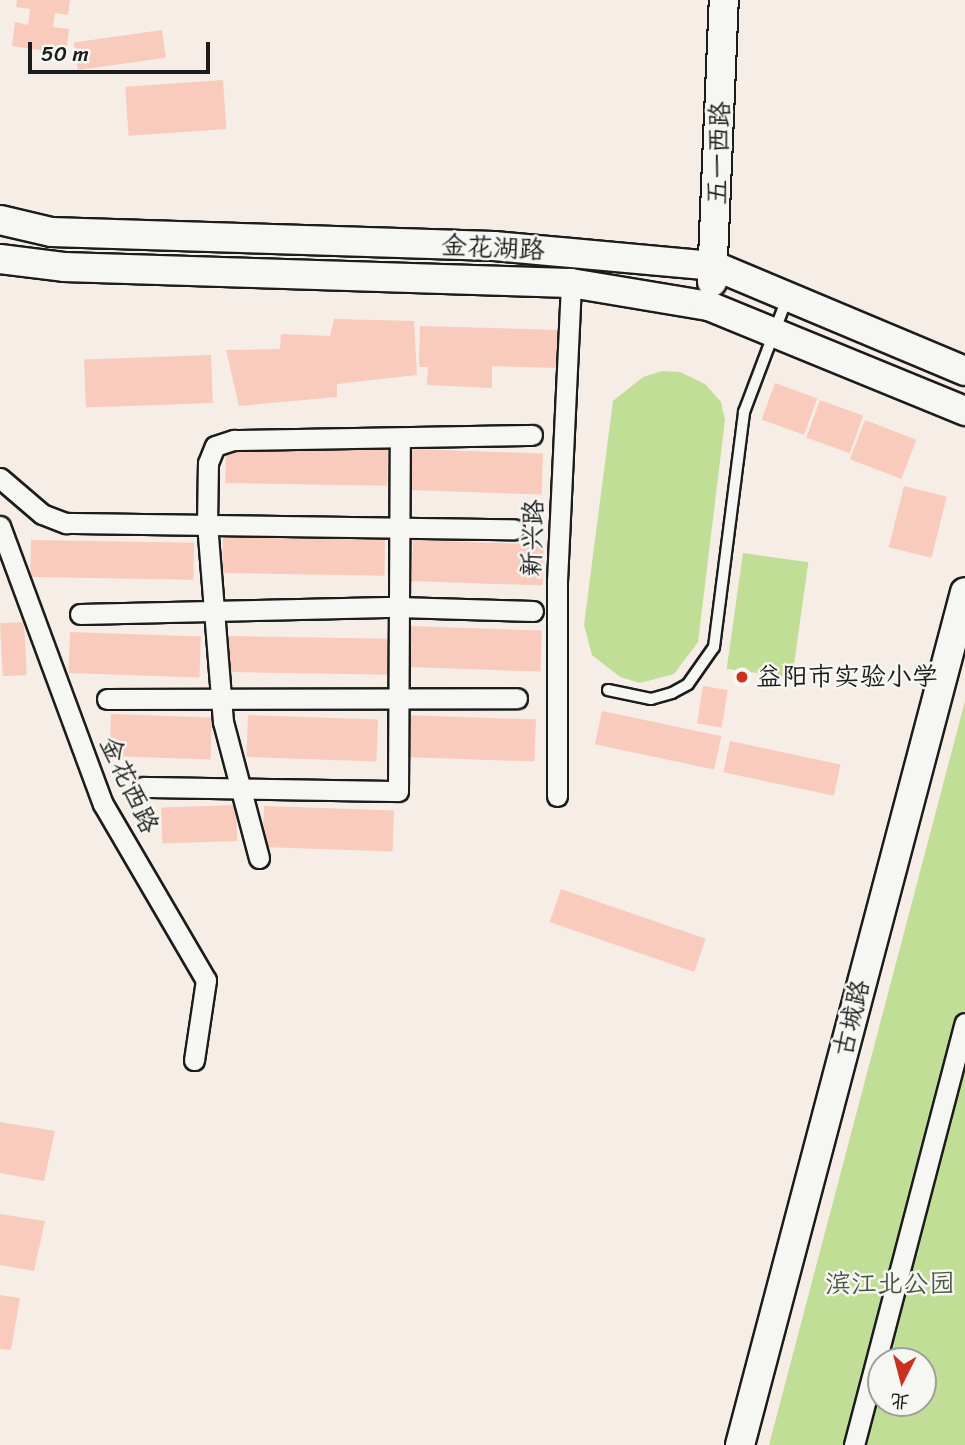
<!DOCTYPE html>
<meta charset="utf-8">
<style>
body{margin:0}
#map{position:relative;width:965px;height:1445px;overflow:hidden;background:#f6ede7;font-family:Sriracha,"LXGW WenKai TC",sans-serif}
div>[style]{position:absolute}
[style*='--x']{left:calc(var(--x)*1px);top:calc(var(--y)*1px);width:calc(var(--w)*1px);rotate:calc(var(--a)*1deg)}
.green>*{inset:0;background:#c0de96;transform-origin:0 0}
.building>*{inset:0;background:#f8cbbc;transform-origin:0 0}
.roads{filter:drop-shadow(2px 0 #1c1c1c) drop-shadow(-2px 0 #1c1c1c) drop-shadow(0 2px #1c1c1c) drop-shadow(0 -2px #1c1c1c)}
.lane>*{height:10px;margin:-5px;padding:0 5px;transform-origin:5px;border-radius:5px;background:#f6f6f2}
.street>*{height:19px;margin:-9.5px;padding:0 9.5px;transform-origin:9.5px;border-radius:9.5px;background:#f6f6f2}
.secondary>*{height:28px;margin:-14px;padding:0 14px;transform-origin:14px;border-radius:14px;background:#f6f6f2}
.dots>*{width:19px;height:19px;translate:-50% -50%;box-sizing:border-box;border:4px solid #f6f6f2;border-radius:50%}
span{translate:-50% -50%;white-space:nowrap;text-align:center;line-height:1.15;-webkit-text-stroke:5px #f6f6f2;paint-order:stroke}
.street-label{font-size:26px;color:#1c1c1c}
.poi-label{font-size:26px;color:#1c1c1c}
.left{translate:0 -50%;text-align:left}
.park-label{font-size:26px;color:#4d5641}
.north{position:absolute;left:867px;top:1347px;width:70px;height:70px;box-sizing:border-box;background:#f6f6f2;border:2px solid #9f9f9c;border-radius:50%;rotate:186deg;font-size:19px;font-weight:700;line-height:28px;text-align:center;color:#1c1c1c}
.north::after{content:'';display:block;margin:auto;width:24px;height:32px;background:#c8321e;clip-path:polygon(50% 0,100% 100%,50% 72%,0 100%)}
.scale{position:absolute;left:28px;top:42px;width:182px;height:32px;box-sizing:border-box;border:4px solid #1c1c1c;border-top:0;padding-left:9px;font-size:21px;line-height:24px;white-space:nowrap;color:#1c1c1c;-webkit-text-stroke:5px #f6f6f2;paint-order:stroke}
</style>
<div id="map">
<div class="green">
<i style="clip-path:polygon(662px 371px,680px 372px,705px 384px,721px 402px,725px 420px,698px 642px,674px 674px,640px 683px,620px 677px,592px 655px,584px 625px,613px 401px,643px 377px)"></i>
<i style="left:743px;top:553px;width:66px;height:117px;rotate:8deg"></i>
<i style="clip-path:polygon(evenodd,965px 701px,965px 1445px,769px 1445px,965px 701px,881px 1361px,923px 1361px,923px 1403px,881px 1403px,881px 1361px)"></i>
</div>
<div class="building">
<i style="clip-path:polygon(17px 0,70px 0,68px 15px,55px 13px,53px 27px,69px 29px,66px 54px,12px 46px,15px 22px,28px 25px,30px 9px,16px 7px)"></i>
<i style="left:162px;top:30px;width:28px;height:89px;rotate:82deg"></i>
<i style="left:223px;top:80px;width:49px;height:98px;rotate:86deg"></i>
<i style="clip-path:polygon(334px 319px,414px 321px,417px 375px,337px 384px,337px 397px,239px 406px,226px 350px,280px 349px,281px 334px,330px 336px)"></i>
<i style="clip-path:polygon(420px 326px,558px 330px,556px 368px,492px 366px,492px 388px,427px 385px,428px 367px,419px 367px)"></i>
<i style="left:211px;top:355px;width:48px;height:127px;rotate:88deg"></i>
<i style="left:775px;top:383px;width:45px;height:39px;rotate:20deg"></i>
<i style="left:820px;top:400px;width:46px;height:40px;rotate:20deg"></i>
<i style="left:865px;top:420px;width:55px;height:42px;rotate:21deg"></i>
<i style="left:226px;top:447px;width:162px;height:36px;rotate:1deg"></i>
<i style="left:412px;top:449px;width:131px;height:41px;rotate:2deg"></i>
<i style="left:904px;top:486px;width:44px;height:63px;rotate:14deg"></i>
<i style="left:223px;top:537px;width:162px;height:36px;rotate:1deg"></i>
<i style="left:31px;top:540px;width:163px;height:37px;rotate:1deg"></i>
<i style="left:413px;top:540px;width:131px;height:41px;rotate:2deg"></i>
<i style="left:24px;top:622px;width:53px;height:24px;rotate:87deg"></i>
<i style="left:411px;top:626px;width:131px;height:41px;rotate:2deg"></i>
<i style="left:70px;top:632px;width:131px;height:41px;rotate:2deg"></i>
<i style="left:229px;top:636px;width:163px;height:36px;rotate:1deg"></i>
<i style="left:703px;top:686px;width:25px;height:38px;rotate:9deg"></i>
<i style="left:602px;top:711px;width:122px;height:34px;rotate:12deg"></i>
<i style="left:111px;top:714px;width:101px;height:42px;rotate:2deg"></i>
<i style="left:248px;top:715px;width:130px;height:42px;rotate:2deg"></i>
<i style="left:406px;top:715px;width:130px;height:42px;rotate:2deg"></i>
<i style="left:730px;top:741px;width:113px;height:32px;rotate:12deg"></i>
<i style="left:236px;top:805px;width:36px;height:75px;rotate:88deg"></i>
<i style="left:264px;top:806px;width:130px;height:41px;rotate:2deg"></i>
<i style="left:561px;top:889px;width:153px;height:35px;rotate:19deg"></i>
<i style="clip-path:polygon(0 1122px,55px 1131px,44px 1181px,0 1173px)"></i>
<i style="clip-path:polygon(0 1214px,45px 1221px,34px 1271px,0 1265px)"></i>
<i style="clip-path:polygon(0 1295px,20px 1298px,11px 1350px,0 1349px)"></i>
</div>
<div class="roads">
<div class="lane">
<i style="--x:608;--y:690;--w:44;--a:11.8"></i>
<i style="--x:651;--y:699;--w:22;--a:-16"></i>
<i style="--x:672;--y:693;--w:18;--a:-29"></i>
<i style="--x:688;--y:684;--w:45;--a:-54.9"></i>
<i style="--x:714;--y:647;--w:237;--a:-82.7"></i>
<i style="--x:744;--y:412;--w:122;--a:-69.3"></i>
</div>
<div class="street">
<i style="--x:0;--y:478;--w:55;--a:40.6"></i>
<i style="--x:42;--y:514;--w:26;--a:21"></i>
<i style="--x:66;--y:523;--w:448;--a:0.8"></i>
<i style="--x:0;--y:526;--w:296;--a:69.7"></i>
<i style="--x:103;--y:804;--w:204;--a:59.7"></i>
<i style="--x:206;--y:980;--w:81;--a:98.5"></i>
<i style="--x:80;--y:614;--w:318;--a:-1.3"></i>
<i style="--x:398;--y:607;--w:135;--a:1.7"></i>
<i style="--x:107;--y:699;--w:410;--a:-0.1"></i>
<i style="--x:143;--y:787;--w:255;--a:0.9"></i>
<i style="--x:398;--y:791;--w:351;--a:-89.7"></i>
<i style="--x:557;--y:796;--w:215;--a:-90"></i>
<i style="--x:557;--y:581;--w:298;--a:-87.3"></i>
<i style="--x:259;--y:858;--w:141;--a:-104.8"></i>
<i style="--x:223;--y:722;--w:198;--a:-94.6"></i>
<i style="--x:207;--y:525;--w:62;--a:-89.1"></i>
<i style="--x:208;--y:463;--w:18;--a:-68"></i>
<i style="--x:215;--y:446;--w:20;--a:-18"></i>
<i style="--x:234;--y:440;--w:298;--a:-1"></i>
<i style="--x:854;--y:1445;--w:436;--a:-75.3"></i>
</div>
<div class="secondary">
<i style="--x:0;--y:220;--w:52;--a:13.2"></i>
<i style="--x:51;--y:232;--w:443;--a:1.8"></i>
<i style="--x:494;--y:246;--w:222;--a:5.2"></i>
<i style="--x:715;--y:266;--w:271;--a:22.8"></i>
<i style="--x:0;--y:259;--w:64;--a:7.1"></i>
<i style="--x:64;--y:267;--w:507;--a:1.81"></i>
<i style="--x:571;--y:283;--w:140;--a:9.5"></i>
<i style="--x:709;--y:306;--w:277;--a:22.3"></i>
<i style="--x:712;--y:282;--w:282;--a:-87.6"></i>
<i style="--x:740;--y:1445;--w:882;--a:-75.22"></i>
</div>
</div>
<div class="dots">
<i style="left:742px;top:677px;background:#c8321e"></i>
</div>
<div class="street-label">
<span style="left:719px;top:153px;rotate:-88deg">五一西路</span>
<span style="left:493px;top:248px;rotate:3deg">金花湖路</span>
<span style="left:533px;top:538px;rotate:-88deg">新兴路</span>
<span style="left:129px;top:785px;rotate:65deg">金花西路</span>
<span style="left:852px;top:1018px;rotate:-76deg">古城路</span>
</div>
<div class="poi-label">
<span class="left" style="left:756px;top:677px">益阳市实验小学</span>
</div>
<div class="park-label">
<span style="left:890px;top:1284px">滨江北公园</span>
</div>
<div class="north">北</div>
<div class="scale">50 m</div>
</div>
